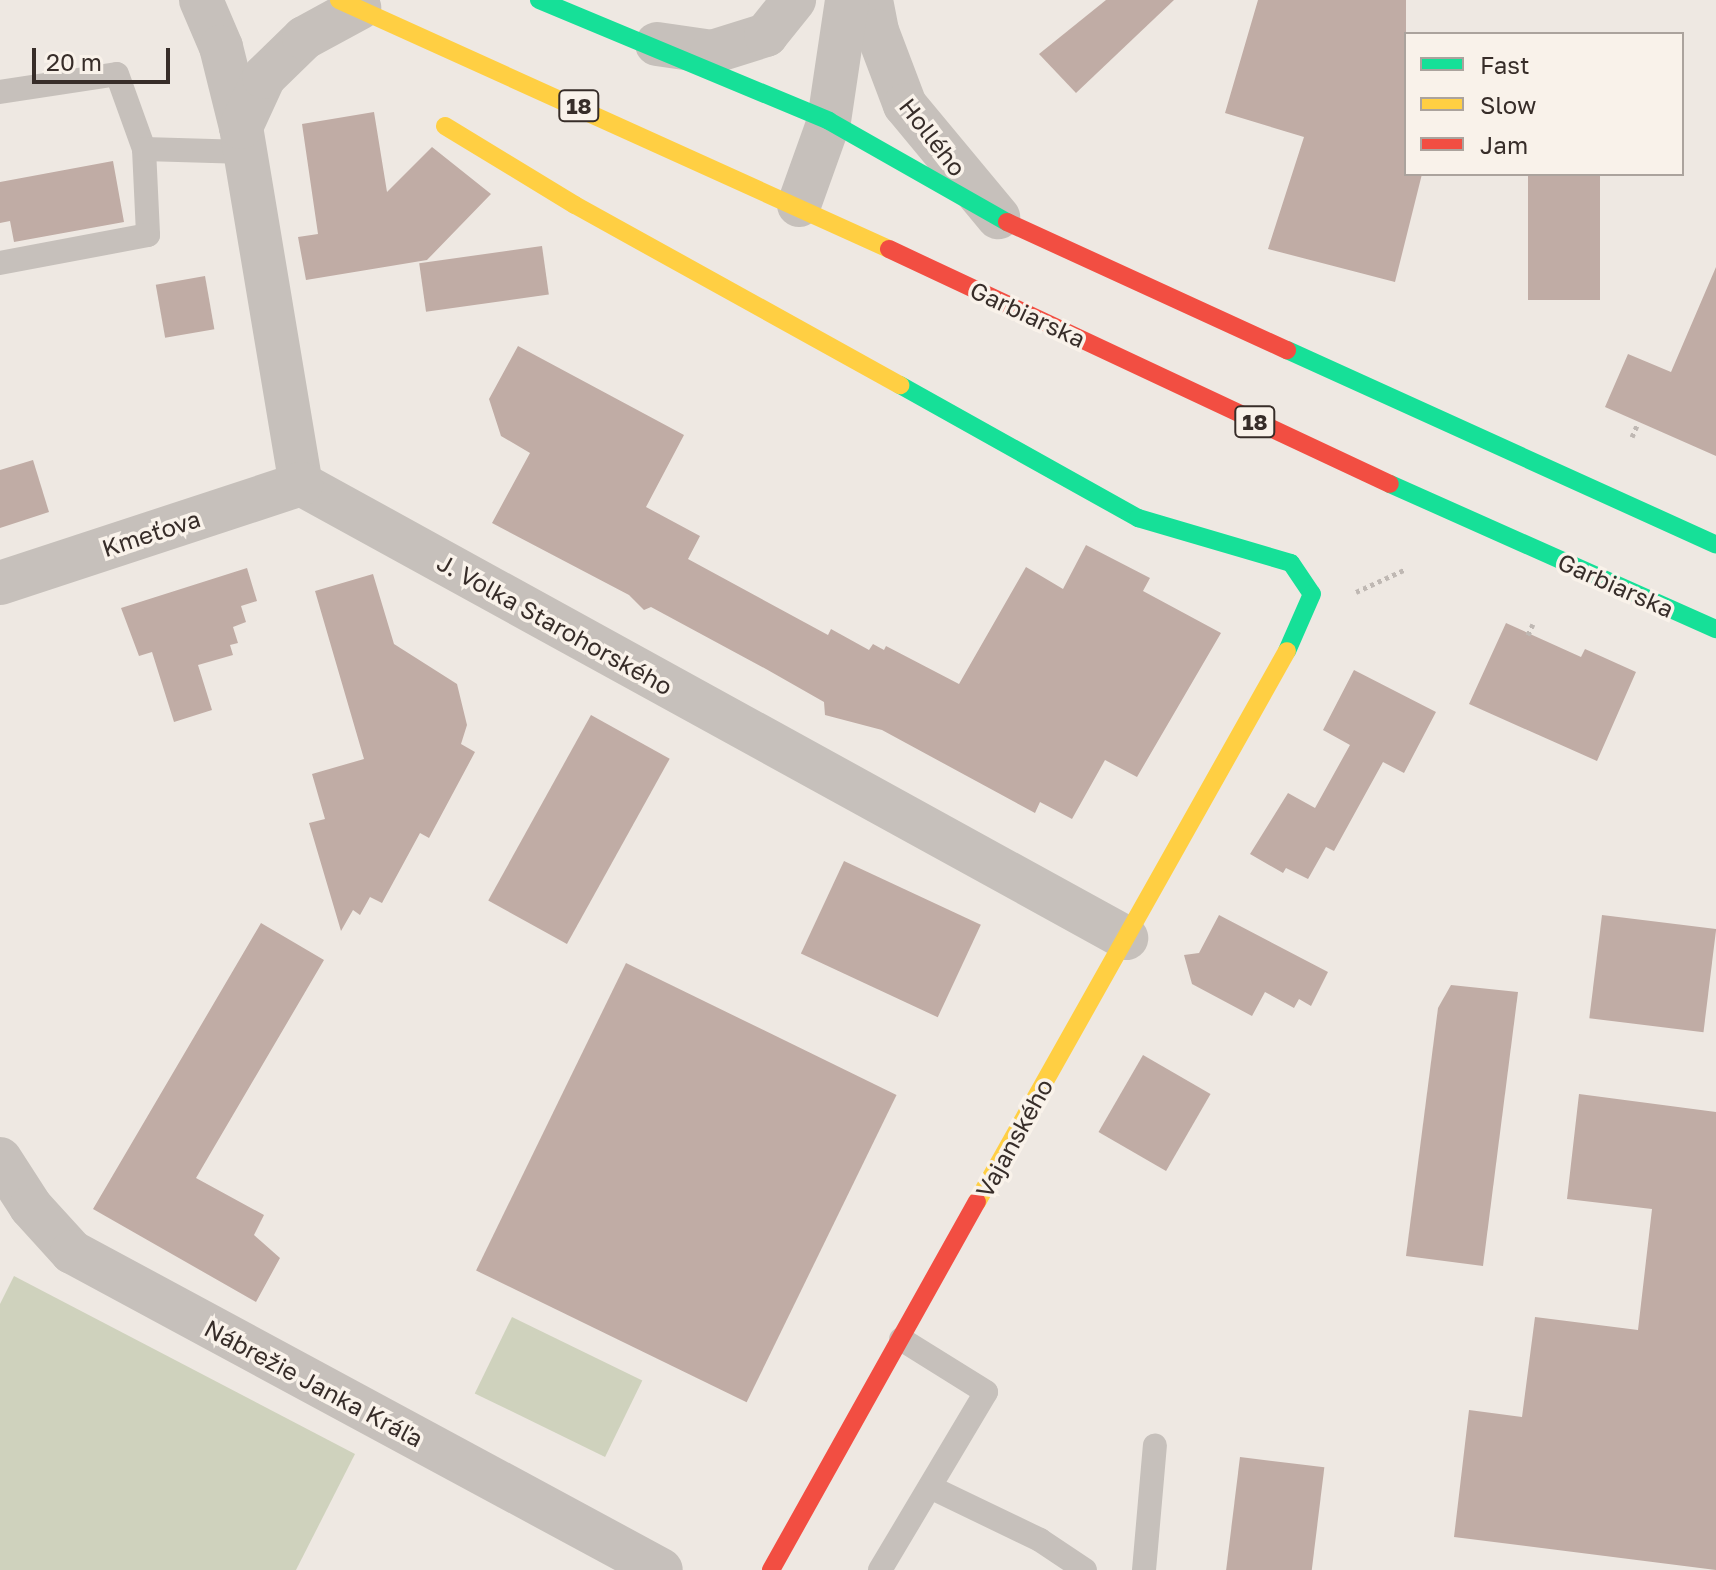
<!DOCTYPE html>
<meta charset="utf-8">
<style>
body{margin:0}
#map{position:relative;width:1716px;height:1570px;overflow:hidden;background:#eee8e2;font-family:"Golos Text",sans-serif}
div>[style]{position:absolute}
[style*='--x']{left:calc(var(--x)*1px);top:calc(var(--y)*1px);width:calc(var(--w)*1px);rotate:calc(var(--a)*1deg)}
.green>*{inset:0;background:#cfd2bd;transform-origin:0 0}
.building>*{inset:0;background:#c0aca5;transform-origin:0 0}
.path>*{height:5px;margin-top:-2.5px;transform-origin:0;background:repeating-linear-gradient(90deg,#bfb8b3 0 4px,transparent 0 8px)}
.lane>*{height:24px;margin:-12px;padding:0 12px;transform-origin:12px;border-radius:12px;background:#c6c0bb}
.street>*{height:44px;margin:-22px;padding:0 22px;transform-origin:22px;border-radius:22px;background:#c6c0bb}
.fast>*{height:18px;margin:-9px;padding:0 9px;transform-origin:9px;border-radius:9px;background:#16e098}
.slow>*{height:18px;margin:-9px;padding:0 9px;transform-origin:9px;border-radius:9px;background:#ffcf43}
.jam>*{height:18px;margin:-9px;padding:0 9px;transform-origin:9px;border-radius:9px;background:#f24e42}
span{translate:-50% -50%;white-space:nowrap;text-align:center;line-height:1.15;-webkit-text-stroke:7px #f9f2ea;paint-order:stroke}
.shield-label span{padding:2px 6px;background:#f9f2ea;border:2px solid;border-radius:6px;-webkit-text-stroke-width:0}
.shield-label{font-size:22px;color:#372d29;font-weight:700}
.street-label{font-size:24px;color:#372d29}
.legend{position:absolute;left:1404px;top:32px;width:280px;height:144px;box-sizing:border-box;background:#f9f2ea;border:2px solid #aba39d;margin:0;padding:10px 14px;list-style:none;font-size:24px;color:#372d29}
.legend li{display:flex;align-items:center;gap:16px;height:40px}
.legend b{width:40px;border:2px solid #aba39d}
.scale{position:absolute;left:32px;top:48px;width:138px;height:36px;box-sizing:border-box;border:4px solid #372d29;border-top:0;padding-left:10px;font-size:24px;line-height:28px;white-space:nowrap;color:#372d29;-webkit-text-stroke:6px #f9f2ea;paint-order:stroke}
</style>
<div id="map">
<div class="green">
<i style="clip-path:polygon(14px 1276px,355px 1454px,296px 1570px,0 1570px,0 1304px)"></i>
<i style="left:512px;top:1317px;width:145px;height:85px;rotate:26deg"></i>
</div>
<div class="building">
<i style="clip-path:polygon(1106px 0,1174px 0,1076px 93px,1039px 54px)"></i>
<i style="clip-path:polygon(1258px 0,1406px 0,1406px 174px,1422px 174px,1395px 282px,1268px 249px,1304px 137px,1225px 113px)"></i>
<i style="clip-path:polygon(374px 112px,387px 192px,432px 147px,491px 194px,427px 260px,306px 280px,298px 237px,318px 234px,302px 124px)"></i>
<i style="clip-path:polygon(113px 161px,124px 222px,14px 242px,10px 221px,0 223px,0 182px)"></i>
<i style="left:1528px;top:174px;width:72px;height:126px"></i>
<i style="left:542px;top:246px;width:49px;height:124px;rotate:82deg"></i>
<i style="clip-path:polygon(1716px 267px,1716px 456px,1605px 407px,1628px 354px,1671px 372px)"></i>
<i style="left:205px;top:276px;width:54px;height:50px;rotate:80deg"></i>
<i style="clip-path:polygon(518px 346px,684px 435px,646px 507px,700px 536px,688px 559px,828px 635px,831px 629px,869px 650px,873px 644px,884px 650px,886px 646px,959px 684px,1026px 567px,1063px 589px,1086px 545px,1150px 578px,1143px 591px,1221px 633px,1137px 777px,1105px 760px,1072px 819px,1040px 802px,1035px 813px,882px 730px,825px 715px,824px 702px,766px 669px,651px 607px,644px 610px,629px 595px,492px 523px,530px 453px,501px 436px,489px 399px)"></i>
<i style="clip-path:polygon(33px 460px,49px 512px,0 528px,0 470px)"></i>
<i style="clip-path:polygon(247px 568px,257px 601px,241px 606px,246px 622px,233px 627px,238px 643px,230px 645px,233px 655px,198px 665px,212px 710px,174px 722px,152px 652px,139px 656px,121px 608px)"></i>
<i style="clip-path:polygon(373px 574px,394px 644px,457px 684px,467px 725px,461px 744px,475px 752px,429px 838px,420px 833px,382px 903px,370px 897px,360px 915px,353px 910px,341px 931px,309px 823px,325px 819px,312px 774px,364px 759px,315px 591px)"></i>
<i style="clip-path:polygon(1506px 623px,1581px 657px,1585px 649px,1636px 672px,1597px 761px,1469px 704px)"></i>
<i style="clip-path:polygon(1354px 670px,1436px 712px,1404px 773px,1383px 762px,1334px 851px,1326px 847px,1308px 879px,1286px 868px,1283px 873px,1250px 854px,1288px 793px,1315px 808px,1350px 745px,1323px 730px)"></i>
<i style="left:591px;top:715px;width:90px;height:212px;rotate:29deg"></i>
<i style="left:844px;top:861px;width:151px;height:102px;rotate:25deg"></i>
<i style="clip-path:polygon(1219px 915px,1328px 972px,1311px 1006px,1299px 999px,1294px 1008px,1265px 992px,1252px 1016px,1192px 984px,1184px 955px,1199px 953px)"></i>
<i style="left:1602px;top:915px;width:115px;height:104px;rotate:7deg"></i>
<i style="clip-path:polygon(261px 923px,324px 960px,196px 1178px,264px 1215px,254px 1235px,280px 1258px,256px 1302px,93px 1209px)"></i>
<i style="left:626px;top:963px;width:301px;height:342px;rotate:26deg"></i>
<i style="clip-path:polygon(1451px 985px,1518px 992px,1483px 1266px,1406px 1256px,1438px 1008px)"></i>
<i style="left:1143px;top:1055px;width:78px;height:89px;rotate:30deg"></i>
<i style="clip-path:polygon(1579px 1094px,1716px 1112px,1716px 1570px,1454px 1537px,1469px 1410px,1522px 1417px,1535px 1317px,1638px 1330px,1652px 1209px,1567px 1199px)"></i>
<i style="left:1240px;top:1457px;width:85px;height:114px;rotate:7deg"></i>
</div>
<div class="path">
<i style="--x:1632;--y:437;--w:15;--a:-67"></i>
<i style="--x:1356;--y:592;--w:55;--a:-24.7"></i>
<i style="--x:1528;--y:635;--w:12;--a:-66"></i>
</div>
<div class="lane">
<i style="--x:0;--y:92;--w:118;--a:-8.7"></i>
<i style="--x:117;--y:74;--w:80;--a:70.2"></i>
<i style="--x:144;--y:149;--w:86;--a:87.3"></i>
<i style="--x:148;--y:235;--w:151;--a:169.3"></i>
<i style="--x:144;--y:149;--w:102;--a:1.7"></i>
<i style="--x:930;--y:1487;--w:122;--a:25.7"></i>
<i style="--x:1040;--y:1540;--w:54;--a:33.7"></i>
<i style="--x:880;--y:1570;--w:207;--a:-59.2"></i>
<i style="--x:986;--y:1392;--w:100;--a:-148.1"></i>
<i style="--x:1144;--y:1570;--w:125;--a:-85"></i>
</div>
<div class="street">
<i style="--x:201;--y:0;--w:51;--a:66.9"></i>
<i style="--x:221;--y:47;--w:82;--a:76"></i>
<i style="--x:241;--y:127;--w:362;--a:80.5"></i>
<i style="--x:871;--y:0;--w:32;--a:79"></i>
<i style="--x:877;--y:31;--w:79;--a:69.3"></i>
<i style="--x:905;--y:105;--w:146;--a:50.3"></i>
<i style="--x:657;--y:44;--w:56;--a:8.3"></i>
<i style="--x:712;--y:52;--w:57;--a:-17.5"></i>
<i style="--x:766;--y:35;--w:45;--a:-51.3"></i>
<i style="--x:241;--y:127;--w:55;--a:-65.3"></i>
<i style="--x:264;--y:77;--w:56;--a:-44.3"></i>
<i style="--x:304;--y:38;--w:63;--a:-28.6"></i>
<i style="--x:799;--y:205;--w:89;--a:-70.3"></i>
<i style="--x:829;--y:121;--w:122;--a:-81.5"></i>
<i style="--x:301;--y:484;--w:942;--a:28.82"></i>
<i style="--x:0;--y:583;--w:317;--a:-18.2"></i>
<i style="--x:0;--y:1159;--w:57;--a:57.1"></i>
<i style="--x:31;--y:1207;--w:61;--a:47.7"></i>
<i style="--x:72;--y:1252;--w:669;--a:28.36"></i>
</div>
<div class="fast">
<i style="--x:539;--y:0;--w:314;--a:22.6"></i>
<i style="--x:829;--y:121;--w:205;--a:29.6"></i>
<i style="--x:1287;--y:350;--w:471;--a:24.4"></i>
<i style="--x:900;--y:385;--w:273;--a:29.2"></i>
<i style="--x:1138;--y:518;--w:159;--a:16.4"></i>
<i style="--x:1291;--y:563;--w:37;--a:56"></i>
<i style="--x:1312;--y:594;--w:62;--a:113.7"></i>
<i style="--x:1390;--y:484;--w:357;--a:24"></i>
</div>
<div class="slow">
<i style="--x:339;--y:0;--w:604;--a:24.36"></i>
<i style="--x:445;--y:126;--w:152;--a:31.3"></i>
<i style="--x:575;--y:205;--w:372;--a:29"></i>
<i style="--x:977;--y:1202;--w:632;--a:-60.64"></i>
</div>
<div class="jam">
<i style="--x:1007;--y:222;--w:308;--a:24.6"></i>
<i style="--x:889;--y:249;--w:553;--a:25.13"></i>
<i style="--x:771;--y:1570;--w:422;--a:-60.8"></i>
</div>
<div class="shield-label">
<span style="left:579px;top:106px">18</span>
<span style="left:1255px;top:422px">18</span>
</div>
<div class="street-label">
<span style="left:933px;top:137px;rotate:52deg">Hollého</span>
<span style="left:1028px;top:314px;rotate:25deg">Garbiarska</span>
<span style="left:151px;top:533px;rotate:-18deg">Kmeťova</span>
<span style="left:1616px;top:585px;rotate:24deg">Garbiarska</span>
<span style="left:555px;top:624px;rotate:29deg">J. Volka Starohorského</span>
<span style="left:1014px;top:1138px;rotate:-61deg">Vajanského</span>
<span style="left:314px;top:1383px;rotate:28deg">Nábrežie Janka Kráľa</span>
</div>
<ul class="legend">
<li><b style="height:10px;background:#16e098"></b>Fast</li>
<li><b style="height:10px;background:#ffcf43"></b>Slow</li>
<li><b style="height:10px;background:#f24e42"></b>Jam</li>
</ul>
<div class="scale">20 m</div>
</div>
